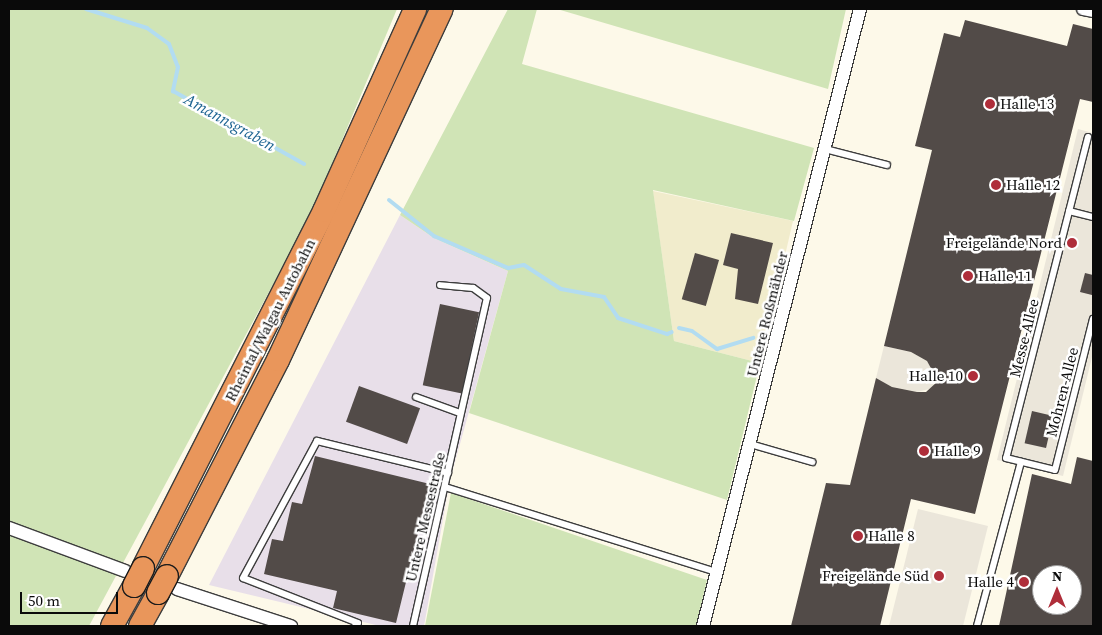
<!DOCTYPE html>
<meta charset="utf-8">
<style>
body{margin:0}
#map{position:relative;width:1102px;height:635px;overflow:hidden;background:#fdf9e9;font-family:"Source Serif 4",serif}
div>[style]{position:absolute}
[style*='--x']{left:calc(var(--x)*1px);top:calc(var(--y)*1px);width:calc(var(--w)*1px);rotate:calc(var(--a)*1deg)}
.industrial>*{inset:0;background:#e8dfe9}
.farmland>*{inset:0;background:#f1eccc}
.green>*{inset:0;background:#d0e4b6}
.plaza>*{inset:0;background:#ebe6da}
.stream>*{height:4px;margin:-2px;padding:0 2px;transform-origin:2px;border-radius:2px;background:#b2dcf1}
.building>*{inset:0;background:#524b48;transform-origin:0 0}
.roads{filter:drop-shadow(1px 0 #3d3d3d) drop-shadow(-1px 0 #3d3d3d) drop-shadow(0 1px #3d3d3d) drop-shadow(0 -1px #3d3d3d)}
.lane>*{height:6px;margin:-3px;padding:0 3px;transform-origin:3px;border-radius:3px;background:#fff}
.street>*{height:12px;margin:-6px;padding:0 6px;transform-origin:6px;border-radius:6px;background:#fff}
.highway>*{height:22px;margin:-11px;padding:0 11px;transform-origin:11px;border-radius:11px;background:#e9965b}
.bridges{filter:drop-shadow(1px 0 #1b1b1b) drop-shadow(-1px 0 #1b1b1b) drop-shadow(0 1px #1b1b1b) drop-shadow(0 -1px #1b1b1b)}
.highway-bridge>*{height:22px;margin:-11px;padding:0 11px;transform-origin:11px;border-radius:11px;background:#e9965b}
.dots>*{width:14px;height:14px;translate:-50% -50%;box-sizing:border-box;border:2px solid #fff;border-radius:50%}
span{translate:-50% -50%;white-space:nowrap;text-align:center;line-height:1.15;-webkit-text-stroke:5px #fff;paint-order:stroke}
.poi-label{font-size:15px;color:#0a0a0a}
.left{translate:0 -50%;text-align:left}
.right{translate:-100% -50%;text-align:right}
.street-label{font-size:15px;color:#0a0a0a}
.water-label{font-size:16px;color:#1e6492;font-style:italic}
.frame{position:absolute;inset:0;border:10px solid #0a0a0a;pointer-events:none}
.north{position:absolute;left:1032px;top:565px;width:50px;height:50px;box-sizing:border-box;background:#fff;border:1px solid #9d9d9d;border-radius:50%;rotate:0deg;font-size:14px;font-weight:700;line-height:20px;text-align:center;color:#0a0a0a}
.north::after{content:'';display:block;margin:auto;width:18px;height:22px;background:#af2e3a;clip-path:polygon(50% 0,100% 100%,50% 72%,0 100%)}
.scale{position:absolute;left:20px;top:592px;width:98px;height:22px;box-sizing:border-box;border:2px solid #0a0a0a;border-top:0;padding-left:6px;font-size:15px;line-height:18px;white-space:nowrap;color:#0a0a0a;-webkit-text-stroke:4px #fff;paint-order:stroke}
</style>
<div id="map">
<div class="industrial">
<i style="clip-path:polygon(400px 215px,434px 238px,508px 271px,450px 480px,424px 626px,380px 626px,209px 585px)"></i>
</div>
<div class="farmland">
<i style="clip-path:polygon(653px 191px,793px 221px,760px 363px,674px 341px)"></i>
</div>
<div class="green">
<i style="clip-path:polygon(9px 9px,397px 9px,311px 214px,89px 626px,9px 626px)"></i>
<i style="clip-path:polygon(508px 9px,537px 9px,522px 64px,814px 148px,794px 221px,653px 190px,674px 341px,760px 363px,727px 500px,469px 413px,508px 271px,434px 238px,400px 215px)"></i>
<i style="clip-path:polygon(557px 9px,846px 9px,828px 89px)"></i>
<i style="clip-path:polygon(451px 493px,707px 580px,696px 626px,425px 626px)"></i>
</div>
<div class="plaza">
<i style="clip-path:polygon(1078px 129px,1093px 133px,1093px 353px,1063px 476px,997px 460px)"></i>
<i style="clip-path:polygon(884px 346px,911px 352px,927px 361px,936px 373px,933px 388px,917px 392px,892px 387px,876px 378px)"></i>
<i style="clip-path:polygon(918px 509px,988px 526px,963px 626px,889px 626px)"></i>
</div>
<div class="stream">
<i style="--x:86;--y:9;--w:64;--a:17.3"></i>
<i style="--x:147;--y:28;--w:27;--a:36"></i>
<i style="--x:169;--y:44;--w:25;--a:69"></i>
<i style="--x:178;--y:67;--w:25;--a:102"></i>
<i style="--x:173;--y:91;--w:150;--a:29.1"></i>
<i style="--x:389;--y:200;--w:58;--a:38.7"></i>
<i style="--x:434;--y:236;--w:81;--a:23.4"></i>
<i style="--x:508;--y:268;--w:16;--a:-11"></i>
<i style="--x:524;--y:265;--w:44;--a:33"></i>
<i style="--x:561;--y:289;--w:44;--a:10.5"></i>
<i style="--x:604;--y:297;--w:25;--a:56"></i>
<i style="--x:618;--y:318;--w:52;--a:18.1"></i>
<i style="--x:667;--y:334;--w:5;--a:-22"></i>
<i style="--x:679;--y:328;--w:13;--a:13"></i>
<i style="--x:692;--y:331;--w:31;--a:36"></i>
<i style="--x:717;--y:349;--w:38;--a:-17"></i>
</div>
<div class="building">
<i style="clip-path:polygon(965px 20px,1067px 46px,1073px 24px,1093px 29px,1093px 102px,1080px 99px,975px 514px,911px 499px,880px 626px,791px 626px,826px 483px,850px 485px,876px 378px,892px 387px,917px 392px,926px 392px,938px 381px,927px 361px,911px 352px,884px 346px,932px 150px,915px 146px,944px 33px,960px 37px)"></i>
<i style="clip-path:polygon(731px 233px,773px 243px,758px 304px,735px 299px,738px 269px,723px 265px)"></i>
<i style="left:695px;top:253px;width:25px;height:48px;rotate:16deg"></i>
<i style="clip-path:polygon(1085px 273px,1093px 275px,1092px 295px,1080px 292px)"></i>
<i style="left:440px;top:304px;width:40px;height:83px;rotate:12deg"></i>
<i style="left:359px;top:386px;width:65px;height:38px;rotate:20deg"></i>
<i style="left:1032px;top:411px;width:22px;height:33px;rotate:13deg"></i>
<i style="clip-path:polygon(315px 456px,430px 484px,396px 623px,333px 608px,337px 591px,264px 574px,272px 539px,283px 541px,292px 502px,302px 504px)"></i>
<i style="clip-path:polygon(evenodd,1077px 457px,1093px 461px,1093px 626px,999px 626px,1032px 474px,1071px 484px,1077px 457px,1042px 575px,1072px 575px,1072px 605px,1042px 605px,1042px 575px)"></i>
</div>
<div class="roads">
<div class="lane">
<i style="--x:1088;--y:137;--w:331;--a:104.3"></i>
<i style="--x:1006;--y:458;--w:50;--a:13.8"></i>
<i style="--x:1055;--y:470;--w:156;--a:-75.9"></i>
<i style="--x:825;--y:149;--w:64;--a:14.5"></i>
<i style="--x:1069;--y:211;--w:25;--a:14"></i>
<i style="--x:416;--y:397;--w:47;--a:20"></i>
<i style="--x:750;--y:444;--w:65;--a:16.2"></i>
<i style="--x:445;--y:487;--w:285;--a:17.4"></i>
<i style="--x:355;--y:626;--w:4;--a:-45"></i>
<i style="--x:358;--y:623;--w:123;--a:-158.6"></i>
<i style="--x:243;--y:578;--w:156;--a:-61.6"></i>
<i style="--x:317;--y:441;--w:135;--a:13.7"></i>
<i style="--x:413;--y:626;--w:336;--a:-77.3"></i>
<i style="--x:487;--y:298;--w:17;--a:-144"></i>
<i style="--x:473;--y:288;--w:33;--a:-175"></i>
<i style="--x:977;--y:626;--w:170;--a:-75"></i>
</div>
<div class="street">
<i style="--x:1083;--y:9;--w:10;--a:11"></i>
<i style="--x:9;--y:528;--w:124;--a:20.3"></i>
<i style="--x:177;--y:589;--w:120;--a:18"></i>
<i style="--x:703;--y:626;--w:637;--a:-75.72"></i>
</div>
<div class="highway">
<i style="--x:143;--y:568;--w:400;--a:-63.1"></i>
<i style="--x:324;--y:211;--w:222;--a:-65.7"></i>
<i style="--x:167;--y:576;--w:243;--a:-62.8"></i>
<i style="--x:278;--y:360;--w:387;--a:-65"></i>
<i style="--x:112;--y:626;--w:46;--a:-61.2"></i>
<i style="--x:140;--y:626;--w:38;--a:-61"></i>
</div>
</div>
<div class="bridges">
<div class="highway-bridge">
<i style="--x:134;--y:586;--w:20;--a:-63"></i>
<i style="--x:158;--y:593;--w:19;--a:-62"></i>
</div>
</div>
<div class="dots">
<i style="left:990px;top:104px;background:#af2e3a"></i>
<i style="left:996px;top:185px;background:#af2e3a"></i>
<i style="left:1072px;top:243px;background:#af2e3a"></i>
<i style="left:968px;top:276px;background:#af2e3a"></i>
<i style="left:973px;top:376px;background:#af2e3a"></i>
<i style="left:924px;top:451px;background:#af2e3a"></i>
<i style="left:858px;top:536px;background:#af2e3a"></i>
<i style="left:939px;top:576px;background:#af2e3a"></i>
<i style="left:1024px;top:582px;background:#af2e3a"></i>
</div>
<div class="poi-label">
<span class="left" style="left:1000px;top:104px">Halle 13</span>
<span class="left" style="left:1006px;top:185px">Halle 12</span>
<span class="right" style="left:1062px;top:243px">Freigelände Nord</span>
<span class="left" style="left:978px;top:276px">Halle 11</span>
<span class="right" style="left:963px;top:376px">Halle 10</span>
<span class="left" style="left:934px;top:451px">Halle 9</span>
<span class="left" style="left:868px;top:536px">Halle 8</span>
<span class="right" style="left:929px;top:576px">Freigelände Süd</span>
<span class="right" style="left:1014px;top:582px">Halle 4</span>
</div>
<div class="street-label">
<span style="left:767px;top:314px;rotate:-76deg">Untere Roßmähder</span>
<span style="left:270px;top:320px;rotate:-63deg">Rheintal/Walgau Autobahn</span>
<span style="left:1024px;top:338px;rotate:-76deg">Messe-Allee</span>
<span style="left:1062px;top:392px;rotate:-76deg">Mohren-Allee</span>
<span style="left:425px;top:517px;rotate:-77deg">Untere Messestraße</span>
</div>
<div class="water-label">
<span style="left:230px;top:122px;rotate:29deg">Amannsgraben</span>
</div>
<div class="frame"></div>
<div class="north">N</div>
<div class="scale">50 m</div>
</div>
